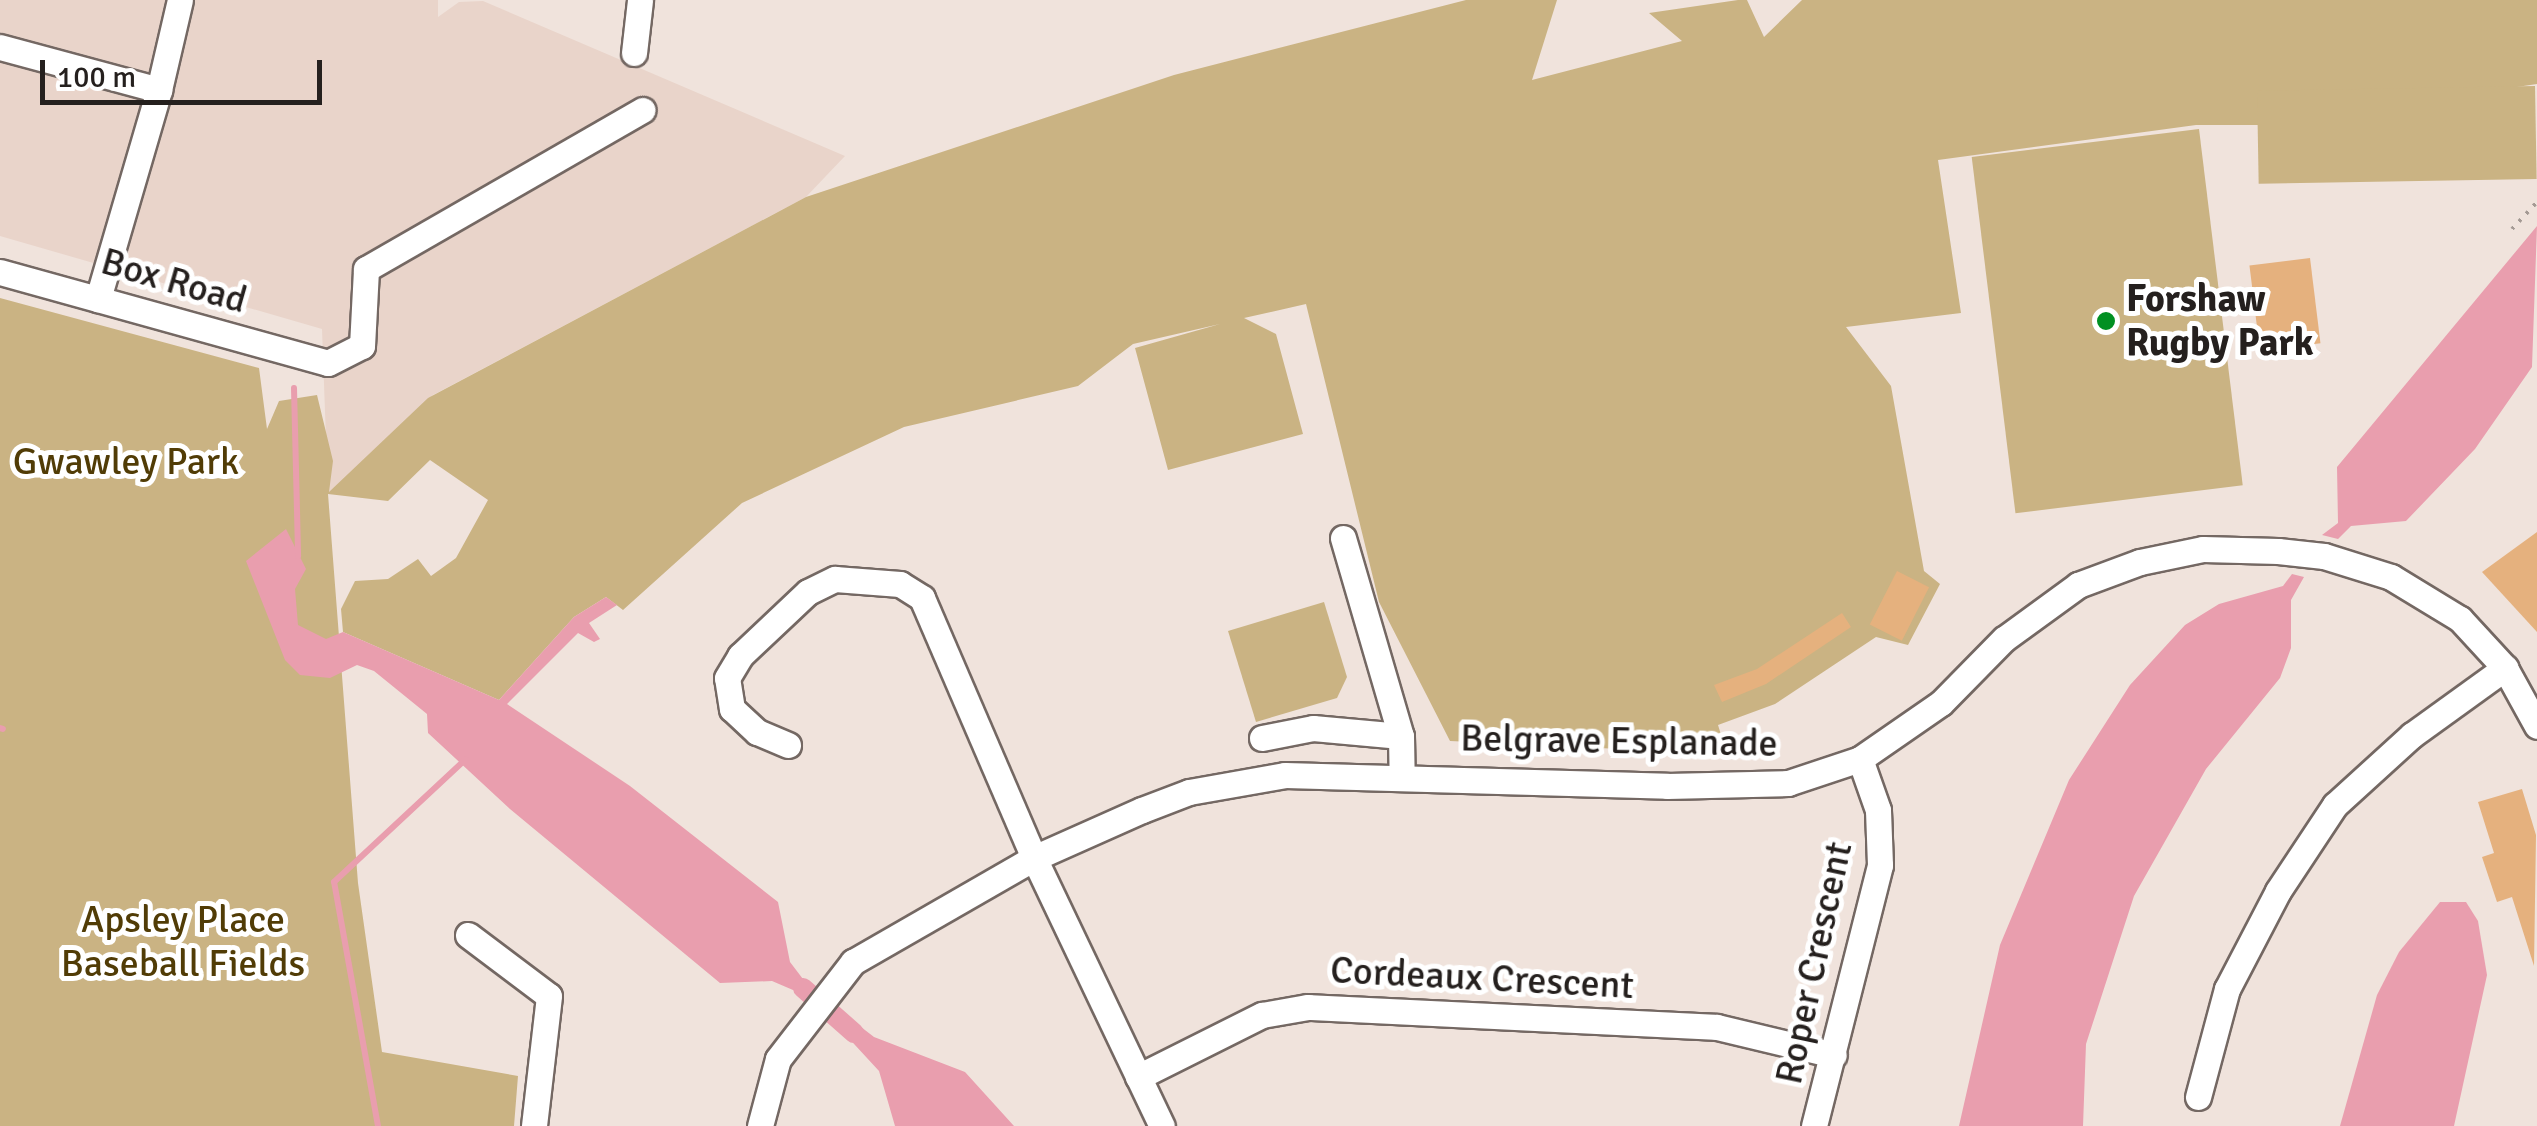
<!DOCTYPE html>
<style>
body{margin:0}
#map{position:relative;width:2537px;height:1126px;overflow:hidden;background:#f0e3dc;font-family:Signika,sans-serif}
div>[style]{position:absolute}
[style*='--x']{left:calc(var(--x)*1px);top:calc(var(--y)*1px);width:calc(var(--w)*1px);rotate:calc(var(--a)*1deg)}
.built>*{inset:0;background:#e9d4ca}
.green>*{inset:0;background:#cab383;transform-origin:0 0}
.water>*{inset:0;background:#e99eae}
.stream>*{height:6px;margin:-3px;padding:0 3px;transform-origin:3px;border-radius:3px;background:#e99eae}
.canal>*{height:20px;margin:-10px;padding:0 10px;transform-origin:10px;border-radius:10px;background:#e99eae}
.building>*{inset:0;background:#e5b17e;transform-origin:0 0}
.path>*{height:4px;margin-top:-2px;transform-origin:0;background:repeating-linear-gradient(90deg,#a49a94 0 2.5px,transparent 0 10.5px)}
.roads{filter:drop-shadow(2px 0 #746863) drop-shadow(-2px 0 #746863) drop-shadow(0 2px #746863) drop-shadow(0 -2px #746863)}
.minor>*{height:25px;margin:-12.5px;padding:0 12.5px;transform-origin:12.5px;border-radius:12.5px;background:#fff}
.dots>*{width:28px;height:28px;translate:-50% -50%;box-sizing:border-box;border:5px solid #fff;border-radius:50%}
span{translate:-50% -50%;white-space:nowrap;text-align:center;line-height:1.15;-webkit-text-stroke:10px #fff;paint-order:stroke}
.street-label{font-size:38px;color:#25201e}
.poi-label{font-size:38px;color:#25201e;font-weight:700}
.left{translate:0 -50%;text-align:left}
.park-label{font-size:38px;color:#513c06}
.scale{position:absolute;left:40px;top:60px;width:282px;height:45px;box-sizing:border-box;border:5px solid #25201e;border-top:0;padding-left:12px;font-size:30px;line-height:35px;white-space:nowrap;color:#25201e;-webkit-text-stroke:8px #fff;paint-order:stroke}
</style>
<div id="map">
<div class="built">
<i style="clip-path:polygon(0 0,438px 0,438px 17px,459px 2px,483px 1px,845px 156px,806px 197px,433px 395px,328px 494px,322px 329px,0 236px)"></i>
</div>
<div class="green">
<i style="clip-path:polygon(1466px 0,1557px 0,1532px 80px,1682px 41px,1649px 13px,1738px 0,1747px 0,1764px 37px,1802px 0,2537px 0,2537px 84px,2259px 125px,2196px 125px,1938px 160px,1961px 313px,1846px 327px,1891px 386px,1924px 571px,1940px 584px,1908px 645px,1876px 637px,1775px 704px,1718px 725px,1727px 754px,1450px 741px,1379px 602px,1306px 304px,1244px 318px,1276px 334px,1303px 434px,1168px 470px,1135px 348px,1220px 324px,1133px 344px,1078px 386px,904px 427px,742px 503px,623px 610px,606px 597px,574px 617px,499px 700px,343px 632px,341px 609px,355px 581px,388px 579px,418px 559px,431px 576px,456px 558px,488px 500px,430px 460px,388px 501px,328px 494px,358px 883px,382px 1052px,518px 1076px,514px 1126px,0 1126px,0 298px,259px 368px,267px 429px,279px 401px,317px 395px,333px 461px,329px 492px,428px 398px,806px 197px,1174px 75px)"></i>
<i style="left:2535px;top:86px;width:93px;height:278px;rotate:89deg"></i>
<i style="left:2199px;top:129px;width:359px;height:229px;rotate:83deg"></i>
<i style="clip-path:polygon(1324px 602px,1347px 677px,1337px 698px,1256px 722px,1228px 631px)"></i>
</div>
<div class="water">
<i style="clip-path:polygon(2537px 226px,2532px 367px,2475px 449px,2406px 521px,2351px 526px,2338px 539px,2322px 535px,2338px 523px,2337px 467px)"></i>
<i style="clip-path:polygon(286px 529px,306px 569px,295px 589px,298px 625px,326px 639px,343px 632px,499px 700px,574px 617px,606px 597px,617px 605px,589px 623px,600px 639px,594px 642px,578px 633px,507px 704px,630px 786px,778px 902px,790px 962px,806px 983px,800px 993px,772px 981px,720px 983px,510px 809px,428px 733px,427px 714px,374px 671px,357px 665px,330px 678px,300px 675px,285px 660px,246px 561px)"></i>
<i style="clip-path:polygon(2292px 574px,2304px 577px,2291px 600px,2291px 648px,2280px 678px,2206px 769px,2134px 896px,2086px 1044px,2083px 1126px,1959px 1126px,2000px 945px,2069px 780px,2130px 685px,2185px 625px,2219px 604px,2283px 586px)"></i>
<i style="clip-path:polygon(2440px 902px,2466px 902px,2478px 921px,2487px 975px,2454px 1126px,2340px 1126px,2377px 995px,2399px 952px)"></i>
<i style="clip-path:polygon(839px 1010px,874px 1037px,965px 1072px,1014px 1126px,895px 1126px,879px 1071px,831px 1019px)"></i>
</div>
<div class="stream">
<i style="--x:294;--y:388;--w:168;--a:88.6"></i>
<i style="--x:0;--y:728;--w:3;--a:18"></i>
<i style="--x:378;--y:1126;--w:248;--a:-100.2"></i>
<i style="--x:334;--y:882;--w:180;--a:-43"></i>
</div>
<div class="canal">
<i style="--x:803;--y:988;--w:68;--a:41.4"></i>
</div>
<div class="building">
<i style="left:2310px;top:258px;width:86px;height:61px;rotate:83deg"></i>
<i style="clip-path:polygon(2537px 532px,2537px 632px,2482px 572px)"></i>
<i style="left:1897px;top:571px;width:36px;height:60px;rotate:27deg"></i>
<i style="clip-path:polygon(1842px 613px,1851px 627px,1766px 684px,1722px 702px,1714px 685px,1757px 669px)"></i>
<i style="clip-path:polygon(2522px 789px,2536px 835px,2534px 966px,2512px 897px,2497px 902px,2482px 857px,2494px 853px,2478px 802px)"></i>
</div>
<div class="path">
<i style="--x:2512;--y:229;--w:37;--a:-47"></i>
</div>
<div class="roads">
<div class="minor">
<i style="--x:0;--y:47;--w:165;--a:15.1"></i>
<i style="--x:159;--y:90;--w:218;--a:106.3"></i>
<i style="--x:634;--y:53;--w:53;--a:-83.5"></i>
<i style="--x:159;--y:90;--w:92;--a:-76.9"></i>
<i style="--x:0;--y:272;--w:340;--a:15.5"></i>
<i style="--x:328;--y:363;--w:38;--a:-27"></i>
<i style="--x:362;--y:346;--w:77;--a:-87"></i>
<i style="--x:366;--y:269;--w:319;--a:-29.9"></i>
<i style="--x:1343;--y:538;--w:206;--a:73.7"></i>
<i style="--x:1401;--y:736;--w:39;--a:89"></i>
<i style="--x:1262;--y:738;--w:52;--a:-11.1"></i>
<i style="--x:1313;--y:728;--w:88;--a:5.2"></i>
<i style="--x:788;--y:745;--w:34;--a:-157"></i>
<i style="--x:757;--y:732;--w:34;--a:-137"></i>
<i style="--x:732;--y:709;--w:31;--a:-99"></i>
<i style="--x:727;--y:678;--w:26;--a:-59"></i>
<i style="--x:740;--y:656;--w:93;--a:-43.3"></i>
<i style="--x:808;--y:592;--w:30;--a:-26"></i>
<i style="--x:835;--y:579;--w:65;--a:4.4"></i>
<i style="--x:900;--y:584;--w:26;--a:32"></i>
<i style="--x:922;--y:598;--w:283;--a:66.7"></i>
<i style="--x:1034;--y:858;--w:297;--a:64.5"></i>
<i style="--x:468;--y:935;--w:101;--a:37"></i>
<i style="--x:549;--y:996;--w:131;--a:96.6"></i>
<i style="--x:1138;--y:1077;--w:139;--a:-26.6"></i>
<i style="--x:1262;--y:1015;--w:47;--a:-9.9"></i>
<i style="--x:1308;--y:1007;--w:409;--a:2.8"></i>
<i style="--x:1717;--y:1027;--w:120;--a:13.5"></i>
<i style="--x:2198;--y:1097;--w:112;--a:-75"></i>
<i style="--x:2227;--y:989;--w:110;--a:-62.5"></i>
<i style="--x:2278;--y:891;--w:103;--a:-56.5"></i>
<i style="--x:2335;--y:805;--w:104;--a:-42.3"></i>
<i style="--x:2412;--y:735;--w:115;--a:-35.8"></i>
<i style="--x:760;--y:1126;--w:69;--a:-75"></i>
<i style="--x:778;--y:1059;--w:123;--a:-52.3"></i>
<i style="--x:853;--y:962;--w:209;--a:-29.9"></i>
<i style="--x:1034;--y:858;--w:118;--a:-24"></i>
<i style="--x:1142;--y:810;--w:50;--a:-21"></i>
<i style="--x:1189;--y:792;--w:97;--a:-10"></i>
<i style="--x:1285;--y:775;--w:382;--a:1.6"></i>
<i style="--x:1667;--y:786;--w:121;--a:-1.4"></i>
<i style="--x:1788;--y:783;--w:76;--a:-18.4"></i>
<i style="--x:1860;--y:759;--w:98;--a:-34.7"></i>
<i style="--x:1941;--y:703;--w:90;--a:-45.5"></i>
<i style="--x:2004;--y:639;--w:92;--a:-36.1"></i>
<i style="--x:2078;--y:585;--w:66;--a:-20.4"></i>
<i style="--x:2140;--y:562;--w:64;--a:-11.7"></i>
<i style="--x:2203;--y:549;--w:75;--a:1.5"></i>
<i style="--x:2278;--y:551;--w:46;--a:6.2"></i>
<i style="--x:2324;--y:556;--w:70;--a:17.4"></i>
<i style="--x:2391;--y:577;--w:81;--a:31.3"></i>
<i style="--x:2460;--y:619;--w:67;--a:47.4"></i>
<i style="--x:2505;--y:668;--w:66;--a:61.1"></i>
<i style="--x:1814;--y:1126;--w:269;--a:-75.8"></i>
<i style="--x:1880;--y:865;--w:55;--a:-92.1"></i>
<i style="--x:1878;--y:810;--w:54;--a:-109.4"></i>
</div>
</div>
<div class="dots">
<i style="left:2106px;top:321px;background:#019022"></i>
</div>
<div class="street-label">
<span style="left:174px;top:281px;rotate:16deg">Box Road</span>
<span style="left:1619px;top:741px;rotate:1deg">Belgrave Esplanade</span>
<span style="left:1814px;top:963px;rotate:-78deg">Roper Crescent</span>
<span style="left:1482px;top:978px;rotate:3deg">Cordeaux Crescent</span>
</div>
<div class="poi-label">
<span class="left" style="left:2126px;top:321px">Forshaw<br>Rugby Park</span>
</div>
<div class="park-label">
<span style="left:126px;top:462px">Gwawley Park</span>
<span style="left:183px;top:942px">Apsley Place<br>Baseball Fields</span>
</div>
<div class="scale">100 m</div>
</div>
